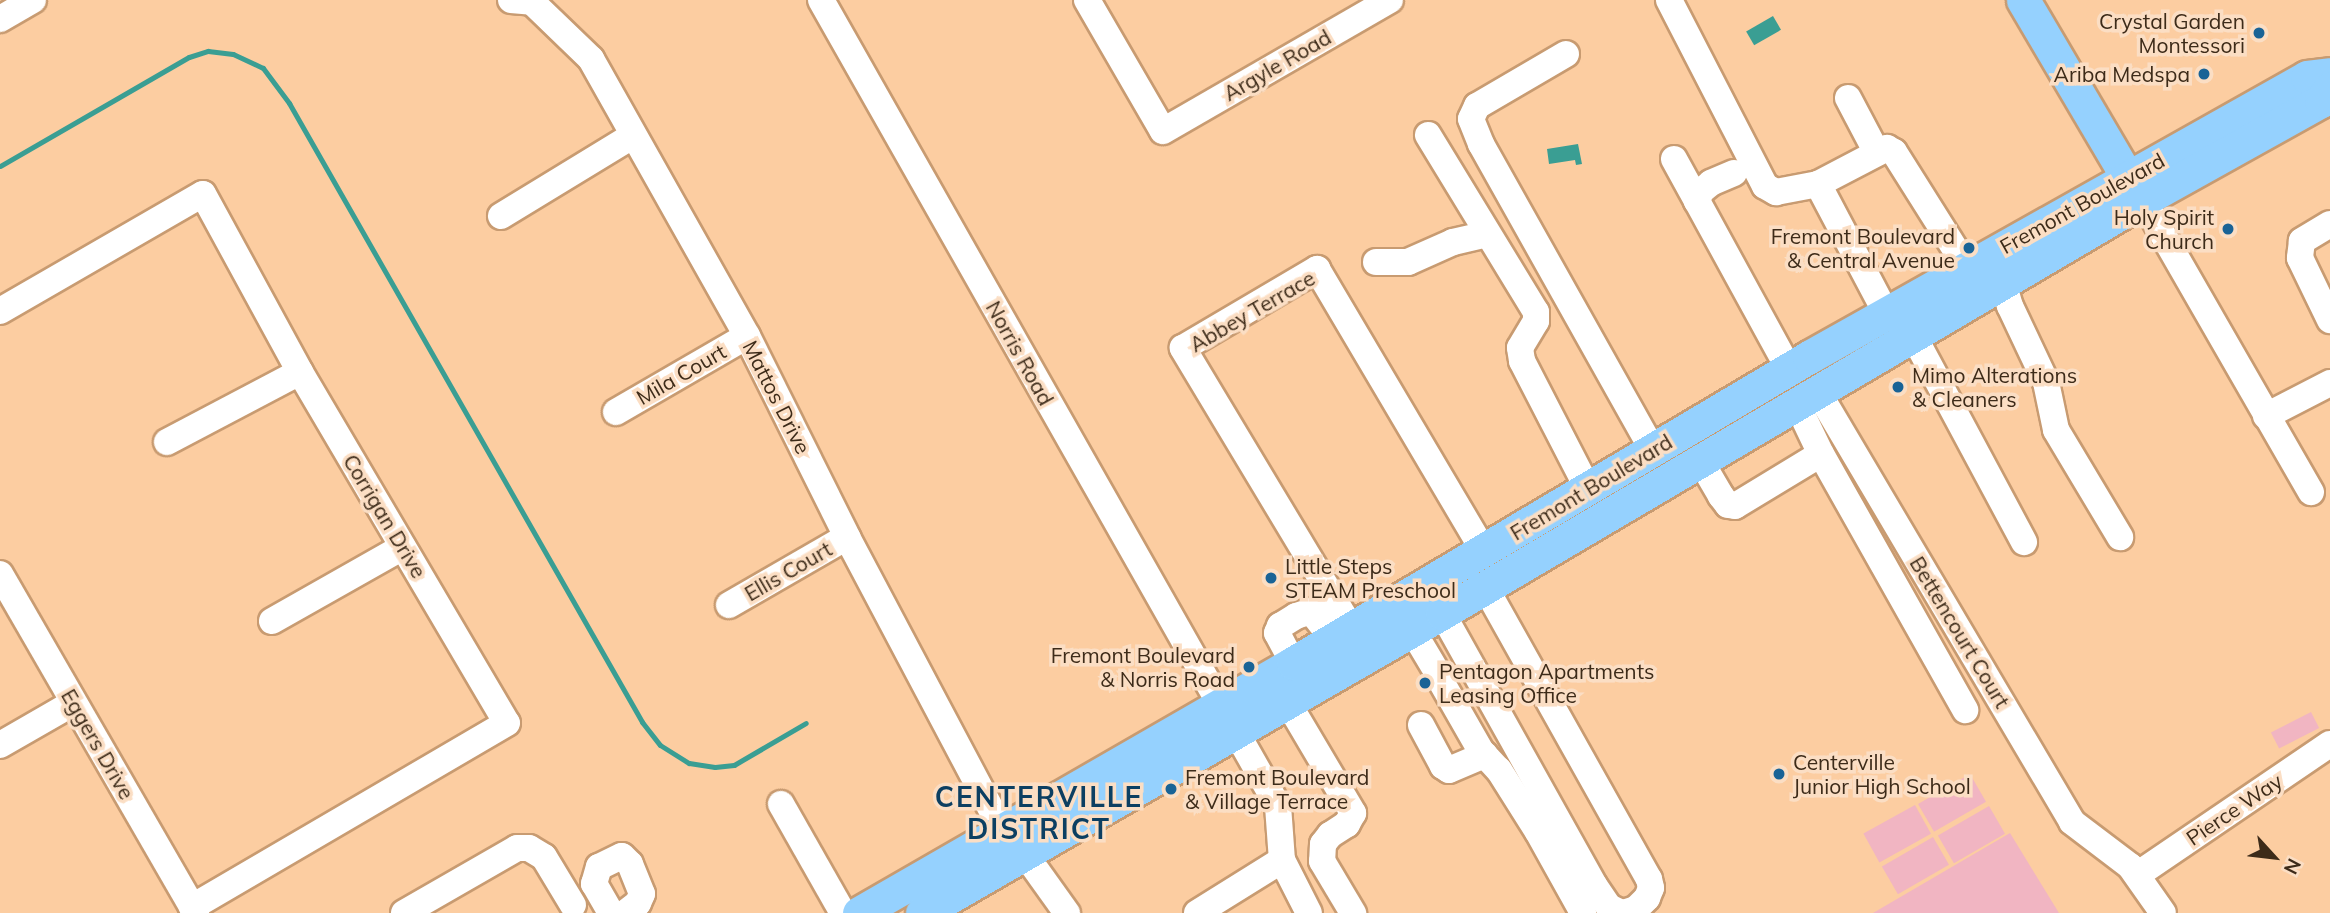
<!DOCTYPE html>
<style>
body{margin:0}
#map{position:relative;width:2330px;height:913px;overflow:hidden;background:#fccda1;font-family:Mulish,sans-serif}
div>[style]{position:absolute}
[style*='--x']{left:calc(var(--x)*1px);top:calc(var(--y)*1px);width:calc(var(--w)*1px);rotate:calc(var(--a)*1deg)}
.green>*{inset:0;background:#f1b5c2;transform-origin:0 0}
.water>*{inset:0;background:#3a9e93;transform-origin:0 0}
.stream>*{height:5px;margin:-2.5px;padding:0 2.5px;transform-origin:2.5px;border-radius:2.5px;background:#3a9e93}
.roads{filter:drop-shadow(2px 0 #c89b71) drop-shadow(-2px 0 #c89b71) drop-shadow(0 2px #c89b71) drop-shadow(0 -2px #c89b71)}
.minor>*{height:26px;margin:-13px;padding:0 13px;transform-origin:13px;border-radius:13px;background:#fff}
.major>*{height:33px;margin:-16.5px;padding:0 16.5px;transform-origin:16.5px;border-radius:16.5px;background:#95d1fe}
.dots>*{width:19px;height:19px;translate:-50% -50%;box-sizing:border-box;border:4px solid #fbdec4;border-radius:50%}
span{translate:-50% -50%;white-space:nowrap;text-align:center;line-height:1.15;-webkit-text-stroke:7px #fbdec4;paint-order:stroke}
.poi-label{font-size:21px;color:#3d2b19}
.right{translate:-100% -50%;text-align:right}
.left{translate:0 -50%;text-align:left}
.street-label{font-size:21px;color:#3d2b19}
.district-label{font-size:28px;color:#0c3f62;font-weight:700;letter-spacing:2px}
.north{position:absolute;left:2239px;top:822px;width:70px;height:70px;-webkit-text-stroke:5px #fbdec4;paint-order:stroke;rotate:117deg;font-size:19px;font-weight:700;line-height:28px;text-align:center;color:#3d2b19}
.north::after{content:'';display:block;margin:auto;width:24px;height:32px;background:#3d2b19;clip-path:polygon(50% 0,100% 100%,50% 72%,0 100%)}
</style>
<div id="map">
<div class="green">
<i style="left:2311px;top:712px;width:18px;height:45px;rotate:63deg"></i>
<i style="left:1970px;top:774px;width:32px;height:60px;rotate:60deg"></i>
<i style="left:1915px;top:805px;width:33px;height:59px;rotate:61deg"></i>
<i style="left:1989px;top:806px;width:32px;height:59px;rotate:60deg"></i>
<i style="clip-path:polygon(2010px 833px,2059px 913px,1873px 913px)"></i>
<i style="left:1933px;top:837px;width:32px;height:59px;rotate:60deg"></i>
</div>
<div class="water">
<i style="left:1773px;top:16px;width:16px;height:31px;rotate:60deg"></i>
<i style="clip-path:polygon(1578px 144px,1582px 164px,1576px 165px,1575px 160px,1549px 164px,1547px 149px)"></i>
</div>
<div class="stream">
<i style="--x:0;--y:166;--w:218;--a:-30"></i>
<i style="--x:189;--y:57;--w:20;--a:-18"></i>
<i style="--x:208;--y:51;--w:25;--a:7"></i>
<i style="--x:233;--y:54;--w:33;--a:25"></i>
<i style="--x:263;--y:68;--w:44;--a:53.4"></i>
<i style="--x:289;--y:103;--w:713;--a:60.3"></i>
<i style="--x:642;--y:722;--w:29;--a:52"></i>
<i style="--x:660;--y:745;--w:34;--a:32"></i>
<i style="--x:689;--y:763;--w:26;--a:9"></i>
<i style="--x:715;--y:767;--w:19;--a:-6"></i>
<i style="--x:734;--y:765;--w:83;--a:-30.3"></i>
</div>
<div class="roads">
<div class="minor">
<i style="--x:511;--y:0;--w:21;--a:5"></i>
<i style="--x:532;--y:2;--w:82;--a:44"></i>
<i style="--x:591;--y:59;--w:318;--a:60.6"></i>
<i style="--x:747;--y:336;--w:225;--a:63.5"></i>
<i style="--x:847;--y:537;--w:334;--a:62.1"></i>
<i style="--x:1003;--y:832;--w:30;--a:45"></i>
<i style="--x:1024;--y:853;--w:74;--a:54.4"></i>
<i style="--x:821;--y:0;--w:927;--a:60.45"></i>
<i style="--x:1278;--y:806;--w:54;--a:85.8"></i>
<i style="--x:1282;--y:860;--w:59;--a:63"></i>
<i style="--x:1087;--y:0;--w:151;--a:59.9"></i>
<i style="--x:1163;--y:131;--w:262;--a:-30"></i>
<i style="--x:1669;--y:0;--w:209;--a:62.7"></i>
<i style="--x:1765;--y:186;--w:13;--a:29"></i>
<i style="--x:1776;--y:192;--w:43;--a:-10.8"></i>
<i style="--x:0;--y:19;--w:38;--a:-30"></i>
<i style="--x:1566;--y:54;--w:103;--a:149.7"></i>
<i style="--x:1477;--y:106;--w:14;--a:115"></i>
<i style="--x:1471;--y:119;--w:27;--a:68"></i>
<i style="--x:1481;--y:144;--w:351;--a:60.7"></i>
<i style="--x:1848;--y:98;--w:62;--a:62.2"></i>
<i style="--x:1428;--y:135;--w:207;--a:58.6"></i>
<i style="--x:1536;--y:312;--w:9;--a:90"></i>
<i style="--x:1536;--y:321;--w:31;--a:121"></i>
<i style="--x:1520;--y:348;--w:13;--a:81"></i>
<i style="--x:1522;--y:361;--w:144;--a:62.7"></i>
<i style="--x:1674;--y:159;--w:48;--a:61.3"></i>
<i style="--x:1734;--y:173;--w:25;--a:157"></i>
<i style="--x:1711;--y:183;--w:13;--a:141"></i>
<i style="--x:1701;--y:191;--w:11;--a:112"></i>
<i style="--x:1697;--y:201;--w:192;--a:61.3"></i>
<i style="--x:2143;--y:200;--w:337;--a:60.1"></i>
<i style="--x:501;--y:216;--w:153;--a:-31.4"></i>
<i style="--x:2330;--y:224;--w:33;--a:149"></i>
<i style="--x:2302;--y:241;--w:17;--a:97"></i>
<i style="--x:2300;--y:258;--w:69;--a:64.2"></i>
<i style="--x:1376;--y:262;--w:32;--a:0"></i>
<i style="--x:1408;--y:262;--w:49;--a:-24"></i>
<i style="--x:1453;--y:242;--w:35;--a:-13"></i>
<i style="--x:2003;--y:282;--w:25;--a:74"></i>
<i style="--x:2010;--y:306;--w:84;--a:64.7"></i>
<i style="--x:2046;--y:382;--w:49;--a:78.2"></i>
<i style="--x:2056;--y:430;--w:125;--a:59.1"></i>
<i style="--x:0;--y:311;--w:234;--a:-30"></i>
<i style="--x:203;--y:194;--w:203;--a:61.4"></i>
<i style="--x:300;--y:372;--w:407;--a:59.5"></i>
<i style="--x:507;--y:723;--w:365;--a:149.7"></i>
<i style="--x:1886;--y:313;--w:146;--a:-117.8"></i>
<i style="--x:1818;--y:184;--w:78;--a:-27.6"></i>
<i style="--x:1887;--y:148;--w:8;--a:30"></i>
<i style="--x:1894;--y:152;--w:137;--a:57.8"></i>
<i style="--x:1913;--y:335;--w:235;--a:61.8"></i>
<i style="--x:1818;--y:392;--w:499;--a:59.4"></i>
<i style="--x:2072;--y:822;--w:73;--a:37.2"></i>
<i style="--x:2130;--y:866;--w:57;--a:54.9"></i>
<i style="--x:1797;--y:404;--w:55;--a:64.4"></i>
<i style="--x:1821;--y:454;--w:294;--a:60.6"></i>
<i style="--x:616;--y:412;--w:151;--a:-30.1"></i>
<i style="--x:2266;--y:416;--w:72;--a:-27.3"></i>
<i style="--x:167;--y:442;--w:150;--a:-27.8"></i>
<i style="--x:1700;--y:460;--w:42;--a:59.7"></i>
<i style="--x:1721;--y:496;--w:11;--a:52"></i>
<i style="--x:1728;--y:505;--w:7;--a:8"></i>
<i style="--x:1735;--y:506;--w:100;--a:-31.2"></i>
<i style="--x:0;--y:574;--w:392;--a:60"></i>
<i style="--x:1485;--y:587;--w:335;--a:60.7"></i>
<i style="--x:1649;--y:879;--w:9;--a:77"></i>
<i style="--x:1651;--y:888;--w:11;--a:112"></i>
<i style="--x:1647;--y:898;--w:16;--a:135"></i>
<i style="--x:1636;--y:909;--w:14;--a:163"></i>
<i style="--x:729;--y:605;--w:136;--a:-30"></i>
<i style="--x:1442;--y:613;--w:312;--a:60.8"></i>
<i style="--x:1594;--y:885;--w:27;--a:56"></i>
<i style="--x:1609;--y:907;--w:14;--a:25"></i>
<i style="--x:272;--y:621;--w:150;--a:-29.5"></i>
<i style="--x:1351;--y:628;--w:327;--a:-121"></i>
<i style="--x:1183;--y:348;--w:156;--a:-30.5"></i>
<i style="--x:1317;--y:269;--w:326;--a:59.4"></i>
<i style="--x:1412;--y:630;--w:43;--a:59.3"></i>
<i style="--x:1293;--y:663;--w:34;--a:-118"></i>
<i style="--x:1277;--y:633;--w:8;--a:-67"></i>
<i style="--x:1280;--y:626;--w:19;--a:-32"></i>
<i style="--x:1296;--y:616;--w:16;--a:-18"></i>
<i style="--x:1311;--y:611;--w:36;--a:52"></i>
<i style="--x:1442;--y:683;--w:78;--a:60.2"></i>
<i style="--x:1481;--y:751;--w:26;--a:47"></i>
<i style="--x:1499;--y:770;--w:73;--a:57.8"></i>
<i style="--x:1538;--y:832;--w:93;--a:60.9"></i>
<i style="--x:1288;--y:703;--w:128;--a:59.4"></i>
<i style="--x:1353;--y:813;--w:13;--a:119"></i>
<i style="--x:1347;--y:824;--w:20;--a:147"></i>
<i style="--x:1330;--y:835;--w:11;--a:128"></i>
<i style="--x:1323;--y:844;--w:17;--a:93"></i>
<i style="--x:1322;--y:861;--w:61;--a:59.2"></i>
<i style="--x:1421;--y:725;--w:47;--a:61.8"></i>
<i style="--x:1443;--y:766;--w:7;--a:34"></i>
<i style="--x:1449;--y:770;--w:39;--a:-23"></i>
<i style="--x:0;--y:745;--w:84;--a:-29.9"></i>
<i style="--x:781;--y:804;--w:125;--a:60.4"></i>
<i style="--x:2137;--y:875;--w:233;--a:-34.2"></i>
<i style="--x:404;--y:913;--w:130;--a:-29.9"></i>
<i style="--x:517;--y:848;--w:12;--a:0"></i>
<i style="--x:529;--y:848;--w:17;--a:31"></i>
<i style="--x:544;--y:857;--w:56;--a:58.9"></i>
<i style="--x:611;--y:913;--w:34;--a:-120"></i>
<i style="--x:594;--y:884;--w:18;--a:-74"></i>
<i style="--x:599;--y:867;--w:25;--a:-26"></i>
<i style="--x:622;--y:856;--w:11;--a:45"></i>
<i style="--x:630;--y:864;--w:32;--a:68"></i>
<i style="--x:642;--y:894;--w:10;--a:114"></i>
<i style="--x:638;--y:903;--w:16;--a:142"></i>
<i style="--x:1197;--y:913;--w:100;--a:-31.9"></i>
</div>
<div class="major">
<i style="--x:2023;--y:0;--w:229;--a:59.5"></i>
<i style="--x:859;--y:913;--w:501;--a:-29.94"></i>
<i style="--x:1293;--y:663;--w:600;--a:-30.67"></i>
<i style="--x:1809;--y:357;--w:571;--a:-29.35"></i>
<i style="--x:2307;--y:77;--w:23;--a:-7"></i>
<i style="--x:922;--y:913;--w:600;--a:-29.98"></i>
<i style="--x:1442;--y:613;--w:814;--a:-30.5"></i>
<i style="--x:2143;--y:200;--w:204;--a:-29.1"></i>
<i style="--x:2321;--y:101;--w:16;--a:-55"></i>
</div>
</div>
<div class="dots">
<i style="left:2259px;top:33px;background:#196396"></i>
<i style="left:2204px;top:74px;background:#196396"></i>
<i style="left:2228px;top:229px;background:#196396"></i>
<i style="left:1969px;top:248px;background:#196396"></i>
<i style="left:1898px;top:387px;background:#196396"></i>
<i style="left:1271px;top:578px;background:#196396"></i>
<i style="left:1249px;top:667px;background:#196396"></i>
<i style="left:1425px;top:683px;background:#196396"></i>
<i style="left:1779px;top:774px;background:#196396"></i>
<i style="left:1171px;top:789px;background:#196396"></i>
</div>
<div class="poi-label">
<span class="right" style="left:2245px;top:33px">Crystal Garden<br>Montessori</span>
<span class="right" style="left:2190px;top:74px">Ariba Medspa</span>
<span class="right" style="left:2214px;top:229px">Holy Spirit<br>Church</span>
<span class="right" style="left:1955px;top:248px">Fremont Boulevard<br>&amp; Central Avenue</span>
<span class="left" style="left:1912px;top:387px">Mimo Alterations<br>&amp; Cleaners</span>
<span class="left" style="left:1285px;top:578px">Little Steps<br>STEAM Preschool</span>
<span class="right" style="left:1235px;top:667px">Fremont Boulevard<br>&amp; Norris Road</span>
<span class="left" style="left:1439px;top:683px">Pentagon Apartments<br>Leasing Office</span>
<span class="left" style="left:1793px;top:774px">Centerville<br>Junior High School</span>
<span class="left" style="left:1185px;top:789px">Fremont Boulevard<br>&amp; Village Terrace</span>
</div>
<div class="street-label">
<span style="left:1277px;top:65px;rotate:-30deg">Argyle Road</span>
<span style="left:2082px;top:203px;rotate:-29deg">Fremont Boulevard</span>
<span style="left:1252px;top:311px;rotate:-30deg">Abbey Terrace</span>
<span style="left:1020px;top:353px;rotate:61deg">Norris Road</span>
<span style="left:681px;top:374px;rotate:-30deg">Mila Court</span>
<span style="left:777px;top:397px;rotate:63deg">Mattos Drive</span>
<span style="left:1591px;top:487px;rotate:-31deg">Fremont Boulevard</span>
<span style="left:385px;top:516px;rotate:59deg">Corrigan Drive</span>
<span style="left:788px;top:571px;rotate:-30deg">Ellis Court</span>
<span style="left:1960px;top:632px;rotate:59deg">Bettencourt Court</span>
<span style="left:98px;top:744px;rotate:60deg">Eggers Drive</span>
<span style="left:2234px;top:809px;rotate:-34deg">Pierce Way</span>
</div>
<div class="district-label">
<span style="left:1039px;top:813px">CENTERVILLE<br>DISTRICT</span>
</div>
<div class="north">N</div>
</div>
